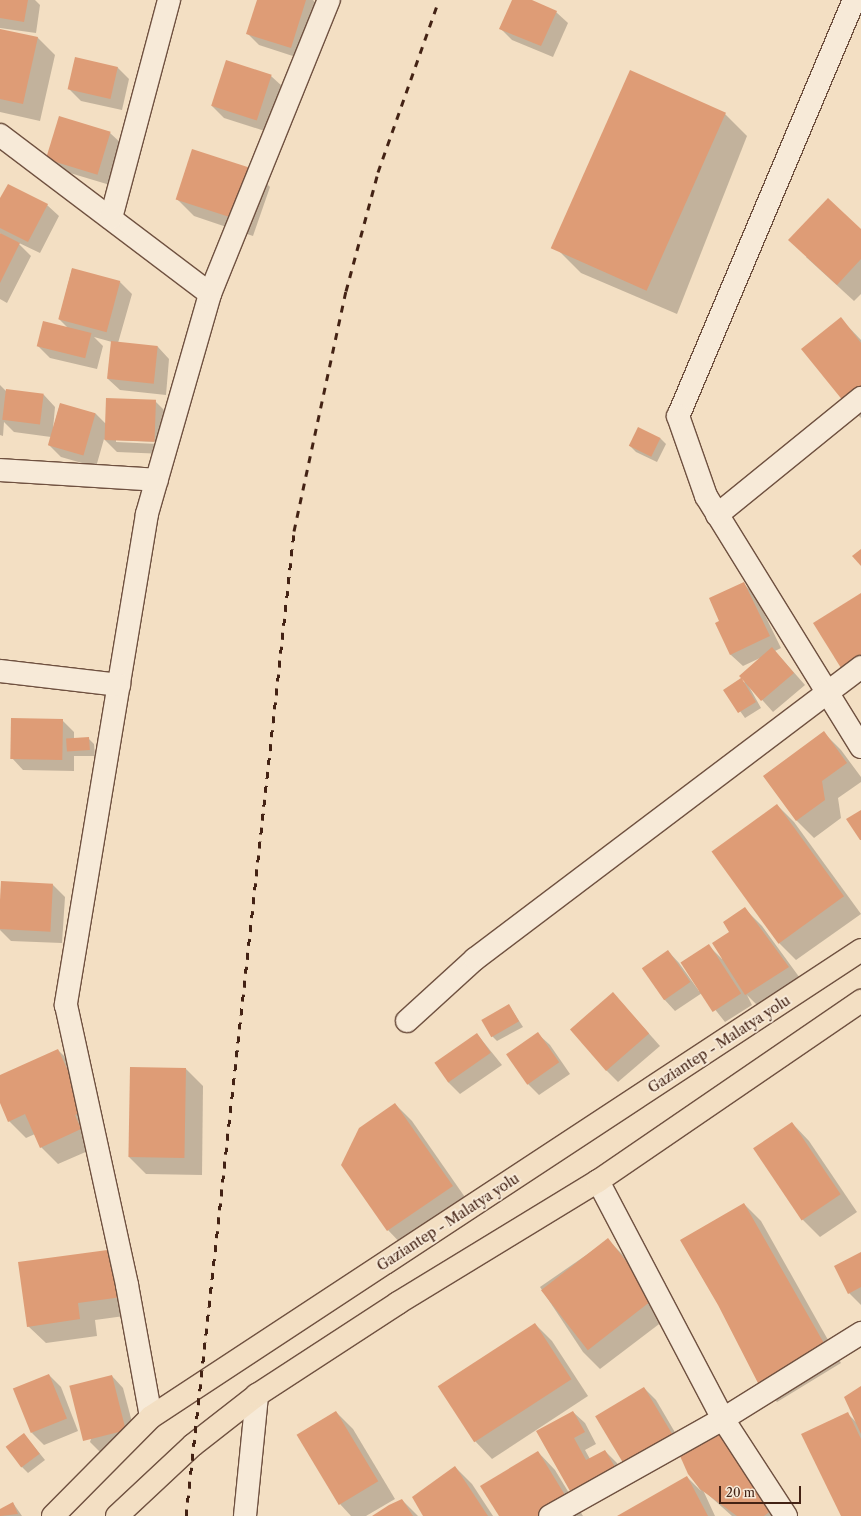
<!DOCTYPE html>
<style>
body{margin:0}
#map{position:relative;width:861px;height:1516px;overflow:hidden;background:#f3dfc3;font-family:"Libre Caslon Text",serif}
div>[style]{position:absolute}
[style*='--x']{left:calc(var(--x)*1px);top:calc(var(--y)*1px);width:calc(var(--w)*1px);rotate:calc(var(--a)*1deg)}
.shadow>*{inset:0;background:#0003}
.building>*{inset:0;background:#de9c76;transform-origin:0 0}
.roads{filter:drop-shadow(1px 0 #6f5140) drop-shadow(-1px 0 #6f5140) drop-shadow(0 1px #6f5140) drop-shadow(0 -1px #6f5140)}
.minor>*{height:22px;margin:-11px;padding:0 11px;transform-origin:11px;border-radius:11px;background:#f7ead8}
.highway>*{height:22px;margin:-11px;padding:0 11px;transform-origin:11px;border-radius:11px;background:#f3dfc3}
.rail>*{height:3px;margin-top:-1.5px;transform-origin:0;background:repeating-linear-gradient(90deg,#432214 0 7px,transparent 0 14px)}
span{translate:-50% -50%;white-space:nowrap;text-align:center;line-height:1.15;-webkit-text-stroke:3.5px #f7ead8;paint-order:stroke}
.street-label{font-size:14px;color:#432214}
.scale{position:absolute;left:719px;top:1486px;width:82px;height:18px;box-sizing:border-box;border:2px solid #432214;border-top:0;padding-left:5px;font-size:12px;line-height:14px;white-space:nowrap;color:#432214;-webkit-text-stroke:3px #f7ead8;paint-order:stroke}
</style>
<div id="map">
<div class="shadow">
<i style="clip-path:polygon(0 0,35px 0,40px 5px,36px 33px,0 28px)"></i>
<i style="clip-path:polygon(258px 0,313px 0,319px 7px,302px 59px,259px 45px,247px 33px)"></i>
<i style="clip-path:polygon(513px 0,529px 0,556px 12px,568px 23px,553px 57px,512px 40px,500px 28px)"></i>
<i style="clip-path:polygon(0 30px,38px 38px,55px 55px,40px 121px,0 112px)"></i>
<i style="clip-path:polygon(117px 67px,129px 79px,122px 110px,81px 101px,69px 89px)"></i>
<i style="clip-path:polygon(271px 76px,283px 87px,268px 132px,224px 118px,212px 106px)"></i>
<i style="clip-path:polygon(725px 114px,747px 136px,677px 314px,581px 273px,559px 251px)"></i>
<i style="clip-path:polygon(110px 133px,122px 144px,110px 185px,60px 170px,48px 158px)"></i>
<i style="clip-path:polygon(252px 169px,270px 187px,253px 236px,194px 216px,177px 199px)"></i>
<i style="clip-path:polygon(0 201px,47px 205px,59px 216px,40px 253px,17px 242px,31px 256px,7px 303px,0 299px,0 235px,3px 236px,0 233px)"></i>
<i style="clip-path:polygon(861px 230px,861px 294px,854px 301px,806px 257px)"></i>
<i style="clip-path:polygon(72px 269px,120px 282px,132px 294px,118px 343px,158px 347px,169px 359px,166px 395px,120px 390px,108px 379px,112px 342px,94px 337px,103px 346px,97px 369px,50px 358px,38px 346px,68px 328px,59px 319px)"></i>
<i style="clip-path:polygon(841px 319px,861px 340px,861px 418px,844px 402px)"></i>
<i style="clip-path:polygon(evenodd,0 385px,6px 391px,44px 395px,55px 407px,53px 429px,60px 404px,96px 414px,106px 424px,155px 401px,167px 413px,165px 454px,117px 452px,104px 439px,96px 467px,61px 457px,49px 445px,51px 437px,14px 432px,4px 422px,3px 436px,0 435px,0 385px,116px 440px,159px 442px,158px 444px,116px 442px,116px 440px)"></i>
<i style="clip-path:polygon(660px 438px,666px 444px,657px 462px,636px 452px,630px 446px)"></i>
<i style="clip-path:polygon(743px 583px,755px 595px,781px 648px,775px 651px,805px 685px,773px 712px,747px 683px,761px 708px,745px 718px,725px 690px,744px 683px,760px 658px,743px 666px,731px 655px,716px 623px,721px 621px)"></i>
<i style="clip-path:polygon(62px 720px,74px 732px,74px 739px,88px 738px,94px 744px,95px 756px,74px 756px,74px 771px,23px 770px,12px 758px)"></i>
<i style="clip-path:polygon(824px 733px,841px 750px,861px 777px,861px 782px,838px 798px,841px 818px,814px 838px,797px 821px,764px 776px)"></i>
<i style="clip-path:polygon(777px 805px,794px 822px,861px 914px,796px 960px,779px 943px)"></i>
<i style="clip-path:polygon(2px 882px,53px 885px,65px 897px,62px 943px,11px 941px,0 930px)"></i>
<i style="clip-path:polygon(745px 909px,762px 926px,805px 985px,763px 1011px,747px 995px,752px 1005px,725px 1022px,702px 993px,675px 1011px,664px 999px,668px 951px,679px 963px,699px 991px,709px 946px,722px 959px,730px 932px)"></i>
<i style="clip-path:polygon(613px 993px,660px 1046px,618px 1082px,606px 1070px)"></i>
<i style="clip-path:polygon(509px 1005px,523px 1027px,497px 1041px,491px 1035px)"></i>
<i style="clip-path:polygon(477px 1034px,502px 1065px,460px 1094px,448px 1082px)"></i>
<i style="clip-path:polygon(538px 1034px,550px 1045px,570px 1074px,539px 1095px,527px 1083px)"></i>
<i style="clip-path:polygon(58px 1050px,75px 1067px,97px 1147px,58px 1164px,41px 1147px,35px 1134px,26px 1138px,9px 1121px,0 1101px,0 1076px)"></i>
<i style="clip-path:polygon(186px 1069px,203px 1086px,202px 1175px,146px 1174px,129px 1157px)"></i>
<i style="clip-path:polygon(395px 1104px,412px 1121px,469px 1203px,405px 1248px,388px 1230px)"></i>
<i style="clip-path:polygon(792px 1123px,809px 1141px,857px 1212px,820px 1237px,803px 1220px)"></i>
<i style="clip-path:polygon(744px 1204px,761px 1221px,841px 1363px,777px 1402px,760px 1384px)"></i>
<i style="clip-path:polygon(608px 1240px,625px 1257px,671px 1315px,600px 1369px,583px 1352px,540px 1287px)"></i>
<i style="clip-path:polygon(861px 1254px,861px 1305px,849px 1293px)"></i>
<i style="clip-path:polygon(132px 1267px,139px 1314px,95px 1320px,97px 1336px,46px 1343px,28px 1326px)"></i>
<i style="clip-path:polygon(535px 1324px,552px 1341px,588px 1396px,492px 1459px,475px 1441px,439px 1387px)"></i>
<i style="clip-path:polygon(49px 1375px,61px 1387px,78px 1431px,44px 1445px,32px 1433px)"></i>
<i style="clip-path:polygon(112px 1376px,123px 1388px,137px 1441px,102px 1454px,90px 1442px)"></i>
<i style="clip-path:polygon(644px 1388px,656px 1400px,683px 1446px,636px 1476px)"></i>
<i style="clip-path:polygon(861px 1388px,861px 1516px,842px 1516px,847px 1413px,856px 1422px)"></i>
<i style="clip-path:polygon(336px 1412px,353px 1429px,395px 1499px,366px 1516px,351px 1516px,340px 1504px)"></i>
<i style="clip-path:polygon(573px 1412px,585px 1423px,596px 1444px,585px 1450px,590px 1459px,605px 1451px,617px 1463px,626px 1479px,582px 1502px,571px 1491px)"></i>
<i style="clip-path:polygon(24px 1434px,45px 1460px,28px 1473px,22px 1467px)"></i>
<i style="clip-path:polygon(538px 1452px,555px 1470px,583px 1516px,500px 1516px)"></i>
<i style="clip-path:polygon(455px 1467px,472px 1484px,493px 1516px,424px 1516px)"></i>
<i style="clip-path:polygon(689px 1474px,781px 1516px,732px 1516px,703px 1490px,715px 1516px,619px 1516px,687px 1477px,701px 1491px)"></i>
<i style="clip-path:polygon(402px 1500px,418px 1516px,375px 1516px)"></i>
<i style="clip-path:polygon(13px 1503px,22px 1516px,0 1516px,0 1510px)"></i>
</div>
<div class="building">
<i style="clip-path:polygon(0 0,28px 0,24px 22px,0 18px)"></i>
<i style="clip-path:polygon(257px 0,306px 0,291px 48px,246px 34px)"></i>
<i style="clip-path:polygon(512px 0,532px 0,557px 11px,541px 46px,499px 29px)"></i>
<i style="clip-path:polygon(0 29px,38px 37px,23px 104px,0 99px)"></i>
<i style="left:75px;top:57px;width:44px;height:33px;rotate:13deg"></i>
<i style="left:226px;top:60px;width:48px;height:48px;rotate:18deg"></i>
<i style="left:630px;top:70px;width:105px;height:195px;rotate:24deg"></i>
<i style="left:59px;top:116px;width:54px;height:45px;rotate:17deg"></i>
<i style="left:192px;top:149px;width:64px;height:53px;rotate:18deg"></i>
<i style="clip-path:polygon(8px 184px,48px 204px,28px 242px,0 228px,0 198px)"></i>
<i style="clip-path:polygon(828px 198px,861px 229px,861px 259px,837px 285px,788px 240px)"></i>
<i style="clip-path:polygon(0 233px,20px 243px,0 283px)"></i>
<i style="left:72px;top:268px;width:50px;height:53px;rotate:15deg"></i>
<i style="clip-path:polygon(841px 317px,861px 343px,861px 389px,844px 402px,801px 349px)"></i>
<i style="left:43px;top:321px;width:50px;height:26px;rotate:14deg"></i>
<i style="left:111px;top:341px;width:47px;height:38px;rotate:6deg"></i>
<i style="left:6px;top:389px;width:38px;height:31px;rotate:7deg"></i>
<i style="left:106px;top:398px;width:50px;height:42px;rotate:2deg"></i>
<i style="left:60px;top:403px;width:37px;height:44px;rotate:16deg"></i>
<i style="left:638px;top:427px;width:25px;height:21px;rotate:26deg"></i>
<i style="clip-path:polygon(861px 549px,861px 566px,852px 556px)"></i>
<i style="clip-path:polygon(744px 582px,770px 636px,730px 655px,715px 623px,719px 621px,709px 598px)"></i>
<i style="clip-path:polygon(861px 593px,861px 655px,841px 668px,813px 623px)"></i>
<i style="clip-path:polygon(772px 647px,794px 673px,761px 701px,742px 679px,756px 702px,738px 713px,723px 690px,741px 678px,739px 676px)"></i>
<i style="left:11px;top:718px;width:52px;height:41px;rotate:1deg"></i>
<i style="clip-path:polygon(824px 731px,847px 763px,822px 781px,825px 800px,796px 821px,763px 776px)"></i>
<i style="left:89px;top:737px;width:13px;height:23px;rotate:86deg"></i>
<i style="left:777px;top:804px;width:114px;height:81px;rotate:54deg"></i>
<i style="clip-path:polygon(861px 810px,861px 840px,860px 840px,846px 819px)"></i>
<i style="left:1px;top:881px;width:52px;height:48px;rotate:3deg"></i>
<i style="clip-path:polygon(745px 907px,789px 967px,745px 995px,712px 943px,729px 932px,723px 922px)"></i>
<i style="left:709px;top:944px;width:59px;height:34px;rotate:57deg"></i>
<i style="left:668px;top:950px;width:39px;height:32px;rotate:55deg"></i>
<i style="left:613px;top:992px;width:55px;height:57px;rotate:49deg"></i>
<i style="left:509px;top:1004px;width:20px;height:32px;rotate:60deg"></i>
<i style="left:538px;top:1032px;width:37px;height:39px;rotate:55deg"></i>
<i style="left:477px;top:1033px;width:24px;height:52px;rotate:55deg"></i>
<i style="clip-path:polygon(58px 1049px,86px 1110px,75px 1115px,81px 1129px,40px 1148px,25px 1114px,8px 1122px,0 1103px,0 1075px)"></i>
<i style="left:130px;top:1067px;width:56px;height:90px;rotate:1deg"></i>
<i style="clip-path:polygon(395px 1103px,453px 1186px,387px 1231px,341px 1165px,359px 1128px)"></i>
<i style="left:792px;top:1122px;width:87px;height:47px;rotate:56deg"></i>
<i style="clip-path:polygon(744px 1203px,825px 1345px,759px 1385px,718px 1305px,680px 1240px)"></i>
<i style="left:608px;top:1238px;width:76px;height:85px;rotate:52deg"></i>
<i style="clip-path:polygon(115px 1249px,122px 1297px,78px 1303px,80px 1319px,27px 1327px,18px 1262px)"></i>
<i style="clip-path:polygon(861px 1252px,861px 1287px,848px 1294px,834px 1266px)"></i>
<i style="left:535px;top:1323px;width:67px;height:116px;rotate:57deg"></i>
<i style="left:49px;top:1374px;width:48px;height:39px;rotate:68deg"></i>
<i style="left:112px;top:1375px;width:57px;height:44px;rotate:76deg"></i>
<i style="clip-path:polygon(861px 1386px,861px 1434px,844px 1397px)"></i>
<i style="left:644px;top:1387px;width:55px;height:57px;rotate:59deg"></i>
<i style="left:336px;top:1411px;width:82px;height:46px;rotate:59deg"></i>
<i style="clip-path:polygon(573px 1411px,585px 1432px,574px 1438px,586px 1460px,605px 1450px,615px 1467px,570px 1491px,536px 1431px)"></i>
<i style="clip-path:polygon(848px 1412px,861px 1439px,861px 1516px,841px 1516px,801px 1434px)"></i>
<i style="left:24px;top:1433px;width:26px;height:23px;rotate:53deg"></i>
<i style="clip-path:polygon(723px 1433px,772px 1510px,764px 1516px,737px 1516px,700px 1489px,688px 1474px,680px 1456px)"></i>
<i style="clip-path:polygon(538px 1451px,568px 1500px,542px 1516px,499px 1516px,480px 1486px)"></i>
<i style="clip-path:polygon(455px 1466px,488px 1516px,423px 1516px,412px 1497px)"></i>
<i style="clip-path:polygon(687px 1476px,708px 1516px,617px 1516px)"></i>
<i style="clip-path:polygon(402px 1499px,413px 1516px,372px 1516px,389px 1505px)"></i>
<i style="clip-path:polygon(13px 1502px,18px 1514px,0 1516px,0 1509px)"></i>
</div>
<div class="roads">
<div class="minor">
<i style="--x:854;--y:0;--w:452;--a:112.9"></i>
<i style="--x:678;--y:416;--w:85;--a:70.7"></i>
<i style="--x:706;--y:496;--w:295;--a:58.3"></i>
<i style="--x:0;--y:135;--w:263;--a:37.1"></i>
<i style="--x:210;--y:294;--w:229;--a:106"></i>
<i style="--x:147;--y:514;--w:498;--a:99.4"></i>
<i style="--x:66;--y:1005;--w:287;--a:77.7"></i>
<i style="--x:127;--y:1285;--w:134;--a:79.7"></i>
<i style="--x:111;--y:218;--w:226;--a:-75.1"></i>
<i style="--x:210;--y:294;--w:317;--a:-68"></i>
<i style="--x:0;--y:470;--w:157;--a:3.6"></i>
<i style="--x:717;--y:515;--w:186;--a:-39.1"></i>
<i style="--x:0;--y:671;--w:120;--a:6.7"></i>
<i style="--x:407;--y:1021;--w:92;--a:-42.4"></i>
<i style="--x:475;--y:959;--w:484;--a:-37.1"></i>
<i style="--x:598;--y:1181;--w:269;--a:62.3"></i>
<i style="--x:723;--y:1419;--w:116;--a:57"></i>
<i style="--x:245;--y:1516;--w:122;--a:-84.3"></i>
<i style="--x:550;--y:1516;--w:198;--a:-29.3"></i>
<i style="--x:723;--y:1419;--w:163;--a:-31.9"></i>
</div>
<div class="highway">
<i style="--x:53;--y:1516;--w:139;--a:-45.3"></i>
<i style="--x:151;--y:1417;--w:850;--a:-33.33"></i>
<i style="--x:117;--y:1516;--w:104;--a:-43.1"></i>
<i style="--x:193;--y:1445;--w:81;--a:-38"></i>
<i style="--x:257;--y:1395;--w:168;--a:-33.1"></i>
<i style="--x:398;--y:1303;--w:234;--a:-31.4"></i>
<i style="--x:598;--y:1181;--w:319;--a:-34.4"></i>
</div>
</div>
<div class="rail">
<i style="--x:186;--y:1516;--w:991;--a:-83.74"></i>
<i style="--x:294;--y:531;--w:246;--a:-77.8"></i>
<i style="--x:346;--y:291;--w:123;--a:-74.9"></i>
<i style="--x:378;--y:172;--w:182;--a:-70.5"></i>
</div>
<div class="street-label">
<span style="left:719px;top:1044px;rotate:-33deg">Gaziantep - Malatya yolu</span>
<span style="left:448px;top:1222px;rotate:-33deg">Gaziantep - Malatya yolu</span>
</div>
<div class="scale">20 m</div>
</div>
